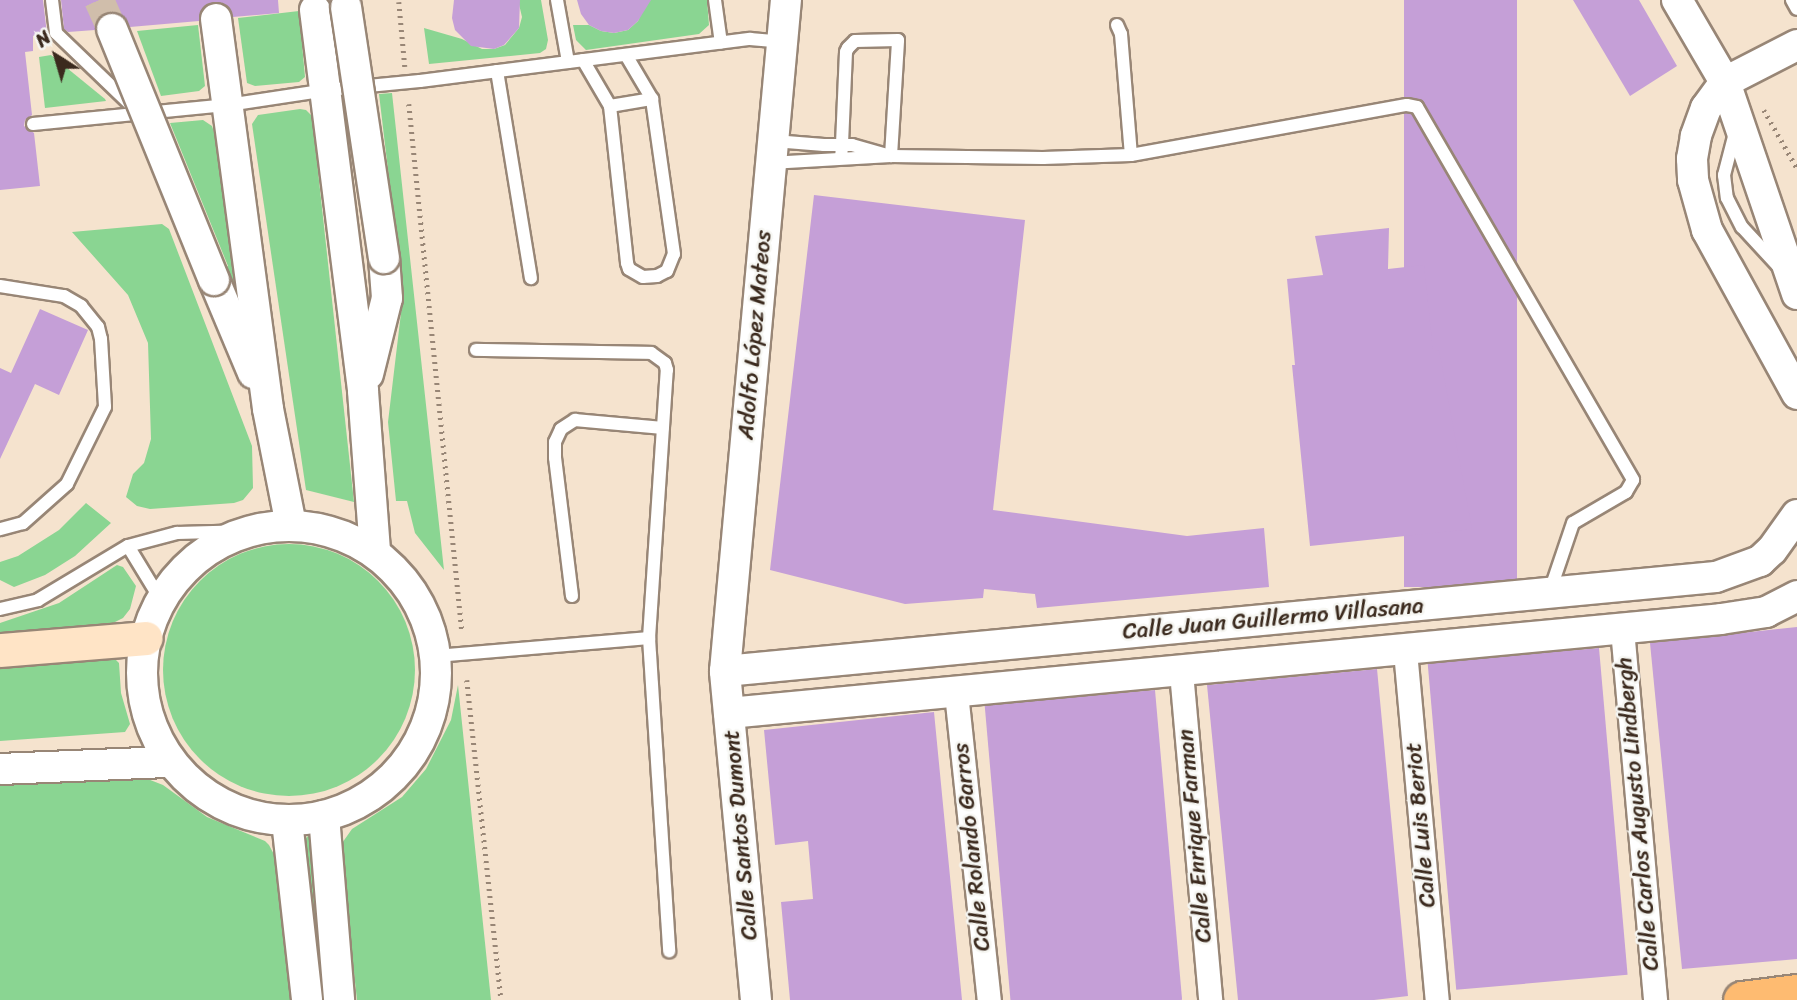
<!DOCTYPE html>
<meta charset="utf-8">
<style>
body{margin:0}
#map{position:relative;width:1797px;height:1000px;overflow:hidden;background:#f5e3ce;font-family:Sriracha,sans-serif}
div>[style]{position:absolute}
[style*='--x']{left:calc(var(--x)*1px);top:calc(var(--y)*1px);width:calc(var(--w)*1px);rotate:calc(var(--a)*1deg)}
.green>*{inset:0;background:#8ad592}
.round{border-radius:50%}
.building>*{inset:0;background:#c59fd7;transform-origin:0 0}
.tertiary-tunnel>*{height:30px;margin-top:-15px;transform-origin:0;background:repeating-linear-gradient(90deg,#d0beab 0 30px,transparent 0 45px)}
.path>*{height:4.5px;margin-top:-2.25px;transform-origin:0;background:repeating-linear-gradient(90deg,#988676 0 2px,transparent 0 7px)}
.roads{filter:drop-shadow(2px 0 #988676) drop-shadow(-2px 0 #988676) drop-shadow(0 2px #988676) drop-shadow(0 -2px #988676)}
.service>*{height:12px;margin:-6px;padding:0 6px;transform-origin:6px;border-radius:6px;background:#fff}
.minor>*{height:23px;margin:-11.5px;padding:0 11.5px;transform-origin:11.5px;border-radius:11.5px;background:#fff}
.tertiary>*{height:30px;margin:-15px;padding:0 15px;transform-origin:15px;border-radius:15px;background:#fff}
.tertiary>.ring{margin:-15px;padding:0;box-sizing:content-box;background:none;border:30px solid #fff;border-radius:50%}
.secondary>*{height:33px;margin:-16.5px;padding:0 16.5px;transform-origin:16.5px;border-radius:16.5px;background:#ffe4c6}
.primary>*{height:37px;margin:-18.5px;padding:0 18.5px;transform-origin:18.5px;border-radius:18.5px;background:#febb71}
.bridges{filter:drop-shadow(2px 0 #988676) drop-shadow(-2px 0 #988676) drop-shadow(0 2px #988676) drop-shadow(0 -2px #988676)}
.tertiary-bridge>*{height:30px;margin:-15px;padding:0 15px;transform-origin:15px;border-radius:15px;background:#fff}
span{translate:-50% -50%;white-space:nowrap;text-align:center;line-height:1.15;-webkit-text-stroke:5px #f6f6f2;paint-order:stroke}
.street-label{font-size:23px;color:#3b2a1e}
.north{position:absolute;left:21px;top:21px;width:70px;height:70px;-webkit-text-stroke:5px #f6f6f2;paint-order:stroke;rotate:323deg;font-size:19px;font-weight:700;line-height:28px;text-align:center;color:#3b2a1e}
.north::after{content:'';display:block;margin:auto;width:24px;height:32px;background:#3b2a1e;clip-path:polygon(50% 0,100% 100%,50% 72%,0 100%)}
</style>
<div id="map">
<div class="green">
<i style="clip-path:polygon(518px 0,541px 0,548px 40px,546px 49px,540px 53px,429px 64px,424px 28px,462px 39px,482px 49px,494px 49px,505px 45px,519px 28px,522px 17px)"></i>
<i style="clip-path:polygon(647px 0,707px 0,709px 25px,699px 34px,586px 50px,576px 40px,573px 25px,589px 25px,601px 31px,614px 33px,628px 30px,638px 21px)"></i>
<i style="clip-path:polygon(299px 11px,305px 77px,299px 82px,255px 86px,247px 83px,238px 18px)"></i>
<i style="clip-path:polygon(198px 25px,205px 86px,199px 91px,161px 96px,137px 31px)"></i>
<i style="clip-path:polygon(51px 55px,105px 99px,106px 101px,45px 108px,39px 57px)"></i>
<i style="clip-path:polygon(392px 93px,444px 570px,415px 533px,407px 501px,396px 501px,388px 422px,403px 296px,379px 94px)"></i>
<i style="clip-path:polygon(300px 109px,306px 110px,312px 116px,354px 502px,306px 490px,252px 124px,258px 115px)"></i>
<i style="clip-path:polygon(203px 120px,212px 126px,214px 132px,239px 304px,223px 268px,228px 266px,170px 123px)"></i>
<i style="clip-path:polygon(162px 224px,169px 229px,252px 446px,253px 488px,243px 500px,234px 503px,150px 509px,137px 506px,126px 497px,133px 474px,144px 463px,151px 439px,148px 343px,128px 295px,72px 232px)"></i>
<i style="clip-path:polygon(86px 503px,111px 523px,75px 556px,45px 575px,14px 587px,0 580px,0 562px,18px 556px,59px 530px)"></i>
<i class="round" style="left:163px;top:544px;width:252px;height:252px"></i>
<i style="clip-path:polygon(117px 565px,123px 567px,136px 586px,130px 609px,123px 618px,111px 624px,0 637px,0 623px,59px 603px)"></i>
<i style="clip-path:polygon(110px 654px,119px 663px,121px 693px,130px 724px,125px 732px,0 741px,0 661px)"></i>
<i style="clip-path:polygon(458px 685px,491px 1000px,357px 1000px,340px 846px,352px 829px,402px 797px,426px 769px,451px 720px)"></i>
<i style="clip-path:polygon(140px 776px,163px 785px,207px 817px,265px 841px,269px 845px,278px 862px,294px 1000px,0 1000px,0 784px)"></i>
<i style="clip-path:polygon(308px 836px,312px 840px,327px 1000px,320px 1000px,303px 841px)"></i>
</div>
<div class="building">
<i style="clip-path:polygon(0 0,43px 0,47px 34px,33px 36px,33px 51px,25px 52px,32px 115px,25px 120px,24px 126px,34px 133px,40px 186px,0 190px)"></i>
<i style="clip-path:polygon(61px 0,278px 0,279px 13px,233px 17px,229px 8px,214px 2px,205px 6px,199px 21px,130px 27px,123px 16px,114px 12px,99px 18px,95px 30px,68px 32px,64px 29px)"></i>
<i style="clip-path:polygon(454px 0,520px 0,519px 28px,504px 45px,494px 49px,471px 46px,455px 30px,452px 18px)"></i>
<i style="clip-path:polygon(577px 0,651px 0,638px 21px,628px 30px,614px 33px,601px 31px,589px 25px,581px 14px)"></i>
<i style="left:1404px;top:0;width:113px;height:587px"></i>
<i style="clip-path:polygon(1573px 0,1639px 0,1677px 66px,1630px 96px)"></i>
<i style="clip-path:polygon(814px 195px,1025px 220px,993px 510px,1187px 536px,1264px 528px,1269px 587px,1037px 608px,1035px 594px,984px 589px,983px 598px,905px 604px,770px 570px)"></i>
<i style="clip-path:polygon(1389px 228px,1388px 269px,1424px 265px,1433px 351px,1439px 350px,1472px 529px,1310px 546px,1292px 365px,1295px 365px,1287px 279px,1323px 275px,1315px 236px)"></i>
<i style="clip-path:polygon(40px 309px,88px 330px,59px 395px,35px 384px,0 459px,0 368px,11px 373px)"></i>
<i style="clip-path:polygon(1797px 627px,1797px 959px,1682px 969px,1650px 643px)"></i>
<i style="left:1599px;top:648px;width:328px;height:172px;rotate:85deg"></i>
<i style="clip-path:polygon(1377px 669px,1408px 996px,1374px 1000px,1238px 1000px,1207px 685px)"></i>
<i style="left:1155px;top:690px;width:311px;height:171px;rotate:85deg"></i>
<i style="clip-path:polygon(934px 712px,962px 1000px,790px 1000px,781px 902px,813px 899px,808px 841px,775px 845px,764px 730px)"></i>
</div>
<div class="tertiary-tunnel">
<i style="--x:99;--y:0;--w:32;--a:66"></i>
</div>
<div class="path">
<i style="--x:399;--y:2;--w:65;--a:84.7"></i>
<i style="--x:409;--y:104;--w:530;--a:84.26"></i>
<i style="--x:1764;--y:110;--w:67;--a:60.4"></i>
<i style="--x:467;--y:680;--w:322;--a:83.9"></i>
</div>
<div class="roads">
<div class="service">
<i style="--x:52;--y:0;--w:33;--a:83"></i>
<i style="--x:56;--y:33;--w:110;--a:43.9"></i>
<i style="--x:557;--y:0;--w:63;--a:79.9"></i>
<i style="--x:715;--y:0;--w:43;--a:82.1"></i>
<i style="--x:1792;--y:0;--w:10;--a:61"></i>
<i style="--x:1117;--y:25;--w:10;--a:66"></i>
<i style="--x:1121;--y:34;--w:121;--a:85.3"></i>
<i style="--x:583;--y:60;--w:53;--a:59.6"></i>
<i style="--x:610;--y:106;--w:158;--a:83.8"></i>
<i style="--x:627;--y:263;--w:6;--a:72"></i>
<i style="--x:629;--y:269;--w:16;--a:30"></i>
<i style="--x:643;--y:277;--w:14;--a:-4"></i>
<i style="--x:657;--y:276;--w:11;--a:-27"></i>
<i style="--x:667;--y:271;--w:18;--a:-68"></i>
<i style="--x:674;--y:254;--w:157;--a:-98.1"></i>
<i style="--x:652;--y:99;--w:51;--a:-120.6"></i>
<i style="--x:497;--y:71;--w:210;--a:80.7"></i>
<i style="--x:610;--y:106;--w:43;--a:-9.5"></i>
<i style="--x:33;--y:124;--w:196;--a:-5.6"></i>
<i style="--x:228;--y:105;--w:100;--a:-8.6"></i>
<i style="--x:327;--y:90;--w:93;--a:-5.5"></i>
<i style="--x:420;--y:81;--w:333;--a:-7.3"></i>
<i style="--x:750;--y:39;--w:32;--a:5"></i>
<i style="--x:1736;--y:129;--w:48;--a:104.6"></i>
<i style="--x:1724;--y:175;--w:23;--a:83"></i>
<i style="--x:1727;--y:198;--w:33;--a:63"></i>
<i style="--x:1742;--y:227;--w:56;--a:47.2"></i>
<i style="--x:774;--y:141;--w:50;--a:4.6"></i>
<i style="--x:824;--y:145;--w:28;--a:0"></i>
<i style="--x:852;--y:145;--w:41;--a:15.8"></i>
<i style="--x:891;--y:156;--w:116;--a:-86.5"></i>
<i style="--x:898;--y:40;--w:43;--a:178.7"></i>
<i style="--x:855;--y:41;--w:10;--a:135"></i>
<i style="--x:848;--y:48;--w:4;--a:117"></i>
<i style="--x:846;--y:52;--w:93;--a:92.5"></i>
<i style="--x:842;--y:145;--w:13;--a:94"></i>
<i style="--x:770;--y:163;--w:121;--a:-3.3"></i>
<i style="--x:891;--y:156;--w:152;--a:0.8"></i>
<i style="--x:1043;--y:158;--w:88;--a:-2"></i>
<i style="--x:1131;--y:155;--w:280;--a:-10.3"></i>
<i style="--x:1407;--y:105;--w:10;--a:11"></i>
<i style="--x:1417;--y:107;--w:431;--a:59.9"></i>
<i style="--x:1633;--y:480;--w:14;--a:120"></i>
<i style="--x:1626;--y:492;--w:61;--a:149.7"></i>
<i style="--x:1573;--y:523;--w:72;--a:108.7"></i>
<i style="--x:0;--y:286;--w:65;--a:8.9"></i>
<i style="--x:64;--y:296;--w:20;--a:30"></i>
<i style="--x:81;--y:306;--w:27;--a:51"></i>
<i style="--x:98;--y:327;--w:12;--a:76"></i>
<i style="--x:101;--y:339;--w:68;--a:86.6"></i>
<i style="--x:105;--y:407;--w:86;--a:116.3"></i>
<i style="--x:67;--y:484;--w:59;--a:138.4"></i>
<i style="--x:23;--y:523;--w:24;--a:165"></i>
<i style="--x:128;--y:546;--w:63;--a:58.6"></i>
<i style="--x:572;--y:596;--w:139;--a:-97"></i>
<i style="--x:555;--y:458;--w:16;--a:-90"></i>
<i style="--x:555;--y:442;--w:14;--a:-65"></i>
<i style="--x:561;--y:429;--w:17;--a:-33"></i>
<i style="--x:575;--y:420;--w:88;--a:5.2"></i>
<i style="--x:0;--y:609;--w:39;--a:-13"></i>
<i style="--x:38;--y:600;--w:105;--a:-31"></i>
<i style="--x:128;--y:546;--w:51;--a:-14.9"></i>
<i style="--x:177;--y:533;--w:73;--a:-1.6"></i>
<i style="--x:649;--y:638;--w:314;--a:86.3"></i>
<i style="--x:436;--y:656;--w:214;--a:-4.8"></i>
<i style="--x:649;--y:638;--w:269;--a:-86.2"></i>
<i style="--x:667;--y:370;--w:7;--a:-106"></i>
<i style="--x:665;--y:363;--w:17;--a:-144"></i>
<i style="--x:651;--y:353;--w:175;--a:-179"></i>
</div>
<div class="minor">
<i style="--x:1622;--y:629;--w:372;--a:84.9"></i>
<i style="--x:1405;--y:651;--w:350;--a:84.8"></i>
<i style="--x:1181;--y:672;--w:329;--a:84.9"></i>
<i style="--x:956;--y:693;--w:309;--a:83.9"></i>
</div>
<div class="tertiary">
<i style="--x:1677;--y:0;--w:95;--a:59.7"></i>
<i style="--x:1725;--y:82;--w:224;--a:71.2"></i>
<i style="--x:315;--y:10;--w:384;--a:82.8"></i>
<i style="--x:363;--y:391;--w:161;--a:85.7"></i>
<i style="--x:216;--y:19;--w:393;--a:82.4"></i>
<i style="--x:268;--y:409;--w:118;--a:78.8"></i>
<i style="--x:1797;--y:45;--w:81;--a:152.8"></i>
<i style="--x:1725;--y:82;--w:32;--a:126"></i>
<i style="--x:1706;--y:108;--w:30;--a:110"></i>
<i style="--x:1696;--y:136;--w:23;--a:100"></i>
<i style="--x:1692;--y:159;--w:21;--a:87"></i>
<i style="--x:1693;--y:180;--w:52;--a:74.4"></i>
<i style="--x:1707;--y:230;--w:187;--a:61.2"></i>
<i style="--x:214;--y:280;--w:101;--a:67.2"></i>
<i style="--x:368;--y:374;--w:78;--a:-76"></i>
<i style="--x:387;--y:298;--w:40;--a:-94.3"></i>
<i class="ring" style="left:142px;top:526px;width:264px;height:264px"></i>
<i style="--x:725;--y:671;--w:995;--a:-5.42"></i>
<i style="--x:1716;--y:577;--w:47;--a:-20"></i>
<i style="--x:1760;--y:561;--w:16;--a:-43"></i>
<i style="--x:1772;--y:550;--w:43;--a:-54.5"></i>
<i style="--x:729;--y:713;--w:996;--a:-5.41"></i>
<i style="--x:1721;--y:619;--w:46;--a:-8.8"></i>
<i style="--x:1766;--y:612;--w:35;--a:-27"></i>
<i style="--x:0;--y:769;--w:170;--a:-2.4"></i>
<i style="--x:324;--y:816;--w:185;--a:85.3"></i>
<i style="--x:287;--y:821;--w:180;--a:83.6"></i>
<i style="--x:756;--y:1000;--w:330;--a:-95.4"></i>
<i style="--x:725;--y:671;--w:674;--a:-84.81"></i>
</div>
<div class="secondary">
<i style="--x:0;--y:650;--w:146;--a:-4.7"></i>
</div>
<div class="primary">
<i style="--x:1742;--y:1000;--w:55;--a:-7.3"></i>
</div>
</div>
<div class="bridges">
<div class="tertiary-bridge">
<i style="--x:346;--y:7;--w:254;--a:81.4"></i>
<i style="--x:112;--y:29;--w:271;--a:67.9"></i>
</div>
</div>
<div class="street-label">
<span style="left:755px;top:335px;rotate:-85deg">Adolfo López Mateos</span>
<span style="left:1273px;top:619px;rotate:-5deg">Calle Juan Guillermo Villasana</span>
<span style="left:1638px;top:814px;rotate:-95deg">Calle Carlos Augusto Lindbergh</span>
<span style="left:1421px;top:825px;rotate:-95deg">Calle Luis Beriot</span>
<span style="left:741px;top:835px;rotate:-95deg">Calle Santos Dumont</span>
<span style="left:1195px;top:836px;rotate:-95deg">Calle Enrique Farman</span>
<span style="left:972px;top:847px;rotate:-96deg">Calle Rolando Garros</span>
</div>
<div class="north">N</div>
</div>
